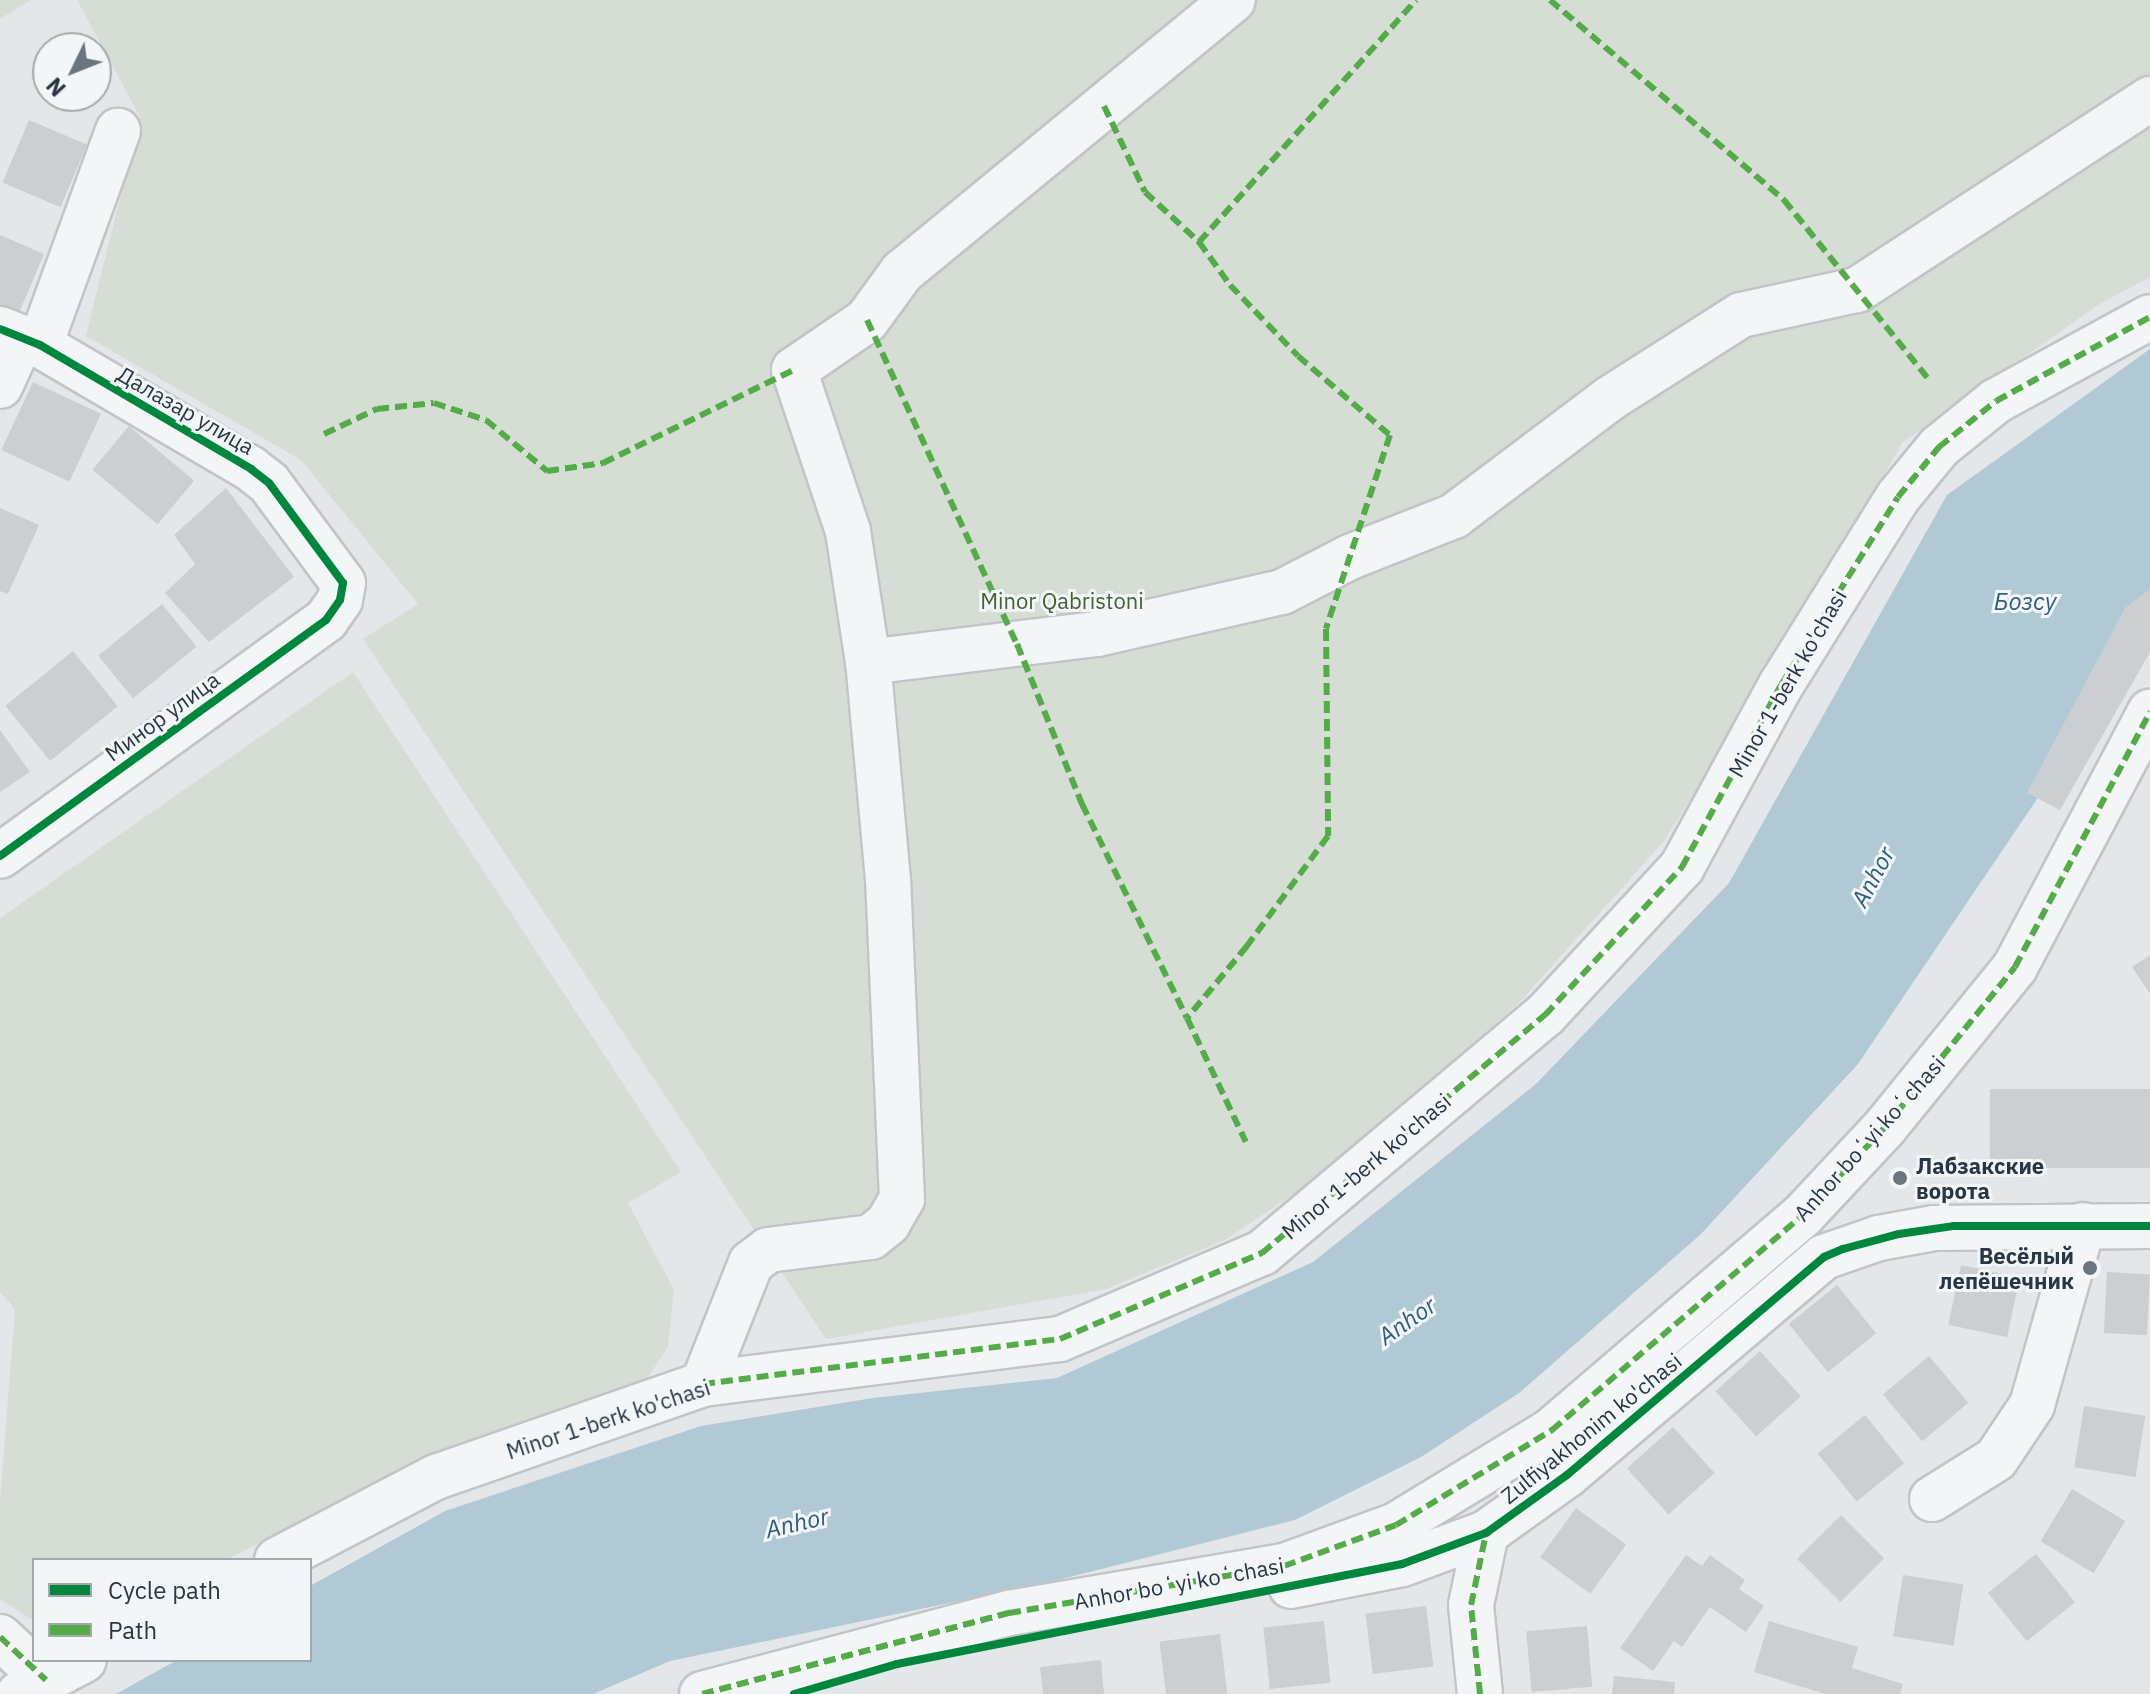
<!DOCTYPE html>
<meta charset="utf-8">
<style>
body{margin:0}
#map{position:relative;width:2150px;height:1694px;overflow:hidden;background:#e4e7e9;font-family:"IBM Plex Sans",sans-serif}
div>[style]{position:absolute}
[style*='--x']{left:calc(var(--x)*1px);top:calc(var(--y)*1px);width:calc(var(--w)*1px);rotate:calc(var(--a)*1deg)}
.green>*{inset:0;background:#d6ddd4}
.water>*{inset:0;background:#b1c8d5}
.building>*{inset:0;background:#cccfd2;transform-origin:0 0}
.roads{filter:drop-shadow(2px 0 #c2c5c7) drop-shadow(-2px 0 #c2c5c7) drop-shadow(0 2px #c2c5c7) drop-shadow(0 -2px #c2c5c7)}
.minor>*{height:44px;margin:-22px;padding:0 22px;transform-origin:22px;border-radius:22px;background:#f3f5f6}
.quiet>*{height:6px;margin-top:-3px;transform-origin:0;background:repeating-linear-gradient(90deg,#53ac47 0 12px,transparent 0 18px)}
.cycleway>*{height:8px;margin:-4px;padding:0 4px;transform-origin:4px;border-radius:4px;background:#00873e}
.dots>*{width:22px;height:22px;translate:-50% -50%;box-sizing:border-box;border:4px solid #f2f6f8;border-radius:50%}
span{translate:-50% -50%;white-space:nowrap;text-align:center;line-height:1.15;-webkit-text-stroke:6px #f2f6f8;paint-order:stroke}
.street-label{font-size:22px;color:#293744}
.park-label{font-size:22px;color:#456135}
.poi-label{font-size:22px;color:#293744;font-weight:700}
.left{translate:0 -50%;text-align:left}
.right{translate:-100% -50%;text-align:right}
.water-label{font-size:24px;color:#305e7b;font-style:italic}
.legend{position:absolute;left:32px;top:1558px;width:280px;height:104px;box-sizing:border-box;background:#f2f6f8;border:2px solid #a2aab0;margin:0;padding:10px 14px;list-style:none;font-size:24px;color:#293744}
.legend li{display:flex;align-items:center;gap:16px;height:40px}
.legend b{width:40px;border:2px solid #a2aab0}
.north{position:absolute;left:32px;top:32px;width:80px;height:80px;box-sizing:border-box;background:#f2f6f8;border:2px solid #a2aab0;border-radius:50%;rotate:227deg;font-size:22px;font-weight:700;line-height:32px;text-align:center;color:#293744}
.north::after{content:'';display:block;margin:auto;width:28px;height:36px;background:#6a757e;clip-path:polygon(50% 0,100% 100%,50% 72%,0 100%)}
</style>
<div id="map">
<div class="green">
<i style="clip-path:polygon(0 0,31px 0,0 19px)"></i>
<i style="clip-path:polygon(77px 0,2150px 0,2150px 277px,2098px 305px,1902px 443px,1790px 642px,1664px 841px,1517px 1005px,1310px 1183px,1225px 1240px,1106px 1289px,826px 1339px,363px 639px,418px 604px,301px 460px,86px 336px,140px 117px)"></i>
<i style="clip-path:polygon(353px 672px,681px 1172px,628px 1203px,674px 1290px,668px 1347px,644px 1383px,413px 1463px,226px 1560px,34px 1560px,34px 1621px,0 1599px,0 1500px,15px 1309px,0 1292px,0 918px)"></i>
</div>
<div class="water">
<i style="clip-path:polygon(2150px 349px,2150px 632px,1858px 1064px,1700px 1235px,1519px 1393px,1421px 1457px,1295px 1520px,1046px 1583px,670px 1661px,593px 1694px,116px 1694px,177px 1660px,310px 1660px,310px 1586px,445px 1511px,701px 1426px,873px 1398px,1057px 1378px,1313px 1262px,1536px 1084px,1729px 883px,1947px 495px)"></i>
</div>
<div class="building">
<i style="left:29px;top:120px;width:63px;height:68px;rotate:23deg"></i>
<i style="clip-path:polygon(0 235px,44px 254px,19px 313px,0 305px)"></i>
<i style="left:33px;top:382px;width:75px;height:75px;rotate:25deg"></i>
<i style="left:129px;top:426px;width:85px;height:57px;rotate:40deg"></i>
<i style="clip-path:polygon(226px 488px,294px 577px,209px 642px,165px 593px,195px 564px,174px 535px)"></i>
<i style="clip-path:polygon(0 508px,39px 525px,8px 594px,0 591px)"></i>
<i style="clip-path:polygon(2150px 589px,2150px 652px,2060px 810px,2027px 793px,2125px 608px)"></i>
<i style="left:162px;top:604px;width:55px;height:82px;rotate:51deg"></i>
<i style="left:73px;top:651px;width:71px;height:87px;rotate:51deg"></i>
<i style="clip-path:polygon(0 730px,30px 772px,0 792px)"></i>
<i style="clip-path:polygon(2150px 955px,2150px 994px,2132px 967px)"></i>
<i style="left:2150px;top:1089px;width:79px;height:160px;rotate:90deg"></i>
<i style="left:1961px;top:1265px;width:60px;height:61px;rotate:12deg"></i>
<i style="left:2107px;top:1272px;width:43px;height:61px;rotate:3deg"></i>
<i style="left:1837px;top:1285px;width:62px;height:62px;rotate:51deg"></i>
<i style="left:1760px;top:1351px;width:61px;height:60px;rotate:48deg"></i>
<i style="left:1929px;top:1356px;width:61px;height:60px;rotate:50deg"></i>
<i style="left:2084px;top:1406px;width:62px;height:62px;rotate:9deg"></i>
<i style="left:1865px;top:1415px;width:62px;height:61px;rotate:51deg"></i>
<i style="left:1673px;top:1427px;width:62px;height:62px;rotate:48deg"></i>
<i style="left:2072px;top:1489px;width:62px;height:61px;rotate:31deg"></i>
<i style="left:1576px;top:1508px;width:62px;height:61px;rotate:36deg"></i>
<i style="left:1841px;top:1515px;width:61px;height:62px;rotate:45deg"></i>
<i style="left:2036px;top:1554px;width:62px;height:62px;rotate:51deg"></i>
<i style="clip-path:polygon(1686px 1555px,1702px 1566px,1710px 1555px,1745px 1580px,1739px 1589px,1764px 1606px,1746px 1632px,1710px 1607px,1682px 1647px,1674px 1641px,1653px 1671px,1620px 1648px)"></i>
<i style="left:1903px;top:1575px;width:61px;height:62px;rotate:9deg"></i>
<i style="left:1426px;top:1606px;width:61px;height:61px;rotate:83deg"></i>
<i style="left:1324px;top:1621px;width:62px;height:61px;rotate:84deg"></i>
<i style="clip-path:polygon(1769px 1621px,1858px 1647px,1852px 1668px,1903px 1684px,1900px 1694px,1825px 1694px,1754px 1672px)"></i>
<i style="left:1587px;top:1626px;width:61px;height:61px;rotate:85deg"></i>
<i style="left:1220px;top:1634px;width:60px;height:61px;rotate:83deg"></i>
<i style="clip-path:polygon(1101px 1660px,1104px 1694px,1043px 1694px,1040px 1667px)"></i>
<i style="clip-path:polygon(1614px 1676px,1675px 1682px,1674px 1694px,1612px 1694px)"></i>
</div>
<div class="roads">
<div class="minor">
<i style="--x:0;--y:329;--w:43;--a:21.8"></i>
<i style="--x:40;--y:345;--w:245;--a:30.4"></i>
<i style="--x:251;--y:469;--w:23;--a:38"></i>
<i style="--x:269;--y:483;--w:124;--a:53.5"></i>
<i style="--x:343;--y:583;--w:17;--a:100"></i>
<i style="--x:340;--y:600;--w:24;--a:125"></i>
<i style="--x:326;--y:620;--w:402;--a:144.1"></i>
<i style="--x:40;--y:345;--w:228;--a:-70"></i>
<i style="--x:0;--y:386;--w:53;--a:-65.4"></i>
<i style="--x:868;--y:662;--w:231;--a:-7"></i>
<i style="--x:1097;--y:634;--w:190;--a:-12.8"></i>
<i style="--x:1282;--y:592;--w:76;--a:-27.2"></i>
<i style="--x:1350;--y:557;--w:112;--a:-21.5"></i>
<i style="--x:1454;--y:516;--w:194;--a:-37"></i>
<i style="--x:1609;--y:399;--w:156;--a:-32.5"></i>
<i style="--x:1741;--y:315;--w:119;--a:-12.2"></i>
<i style="--x:1857;--y:290;--w:350;--a:-33.1"></i>
<i style="--x:703;--y:1384;--w:130;--a:-68.4"></i>
<i style="--x:751;--y:1263;--w:21;--a:-37"></i>
<i style="--x:768;--y:1250;--w:104;--a:-7.2"></i>
<i style="--x:871;--y:1237;--w:22;--a:-39"></i>
<i style="--x:888;--y:1223;--w:28;--a:-60"></i>
<i style="--x:902;--y:1199;--w:319;--a:-92.5"></i>
<i style="--x:888;--y:880;--w:219;--a:-95.2"></i>
<i style="--x:868;--y:662;--w:133;--a:-98.7"></i>
<i style="--x:848;--y:531;--w:170;--a:-108.5"></i>
<i style="--x:794;--y:370;--w:88;--a:-34.4"></i>
<i style="--x:867;--y:320;--w:59;--a:-53.9"></i>
<i style="--x:902;--y:272;--w:428;--a:-39.4"></i>
<i style="--x:1932;--y:1499;--w:75;--a:-32"></i>
<i style="--x:1996;--y:1459;--w:65;--a:-56.3"></i>
<i style="--x:2032;--y:1405;--w:187;--a:-74.2"></i>
<i style="--x:277;--y:1560;--w:179;--a:-27.6"></i>
<i style="--x:436;--y:1477;--w:283;--a:-19.2"></i>
<i style="--x:703;--y:1384;--w:360;--a:-7.2"></i>
<i style="--x:1060;--y:1339;--w:220;--a:-23.1"></i>
<i style="--x:1262;--y:1253;--w:370;--a:-40.1"></i>
<i style="--x:1545;--y:1015;--w:202;--a:-47.2"></i>
<i style="--x:1682;--y:867;--w:207;--a:-61.5"></i>
<i style="--x:1781;--y:685;--w:221;--a:-58.1"></i>
<i style="--x:1898;--y:497;--w:65;--a:-50.6"></i>
<i style="--x:1939;--y:447;--w:73;--a:-38.9"></i>
<i style="--x:1996;--y:401;--w:175;--a:-28.6"></i>
<i style="--x:1291;--y:1586;--w:113;--a:-11.2"></i>
<i style="--x:1402;--y:1564;--w:90;--a:-20.3"></i>
<i style="--x:1486;--y:1533;--w:100;--a:-35.6"></i>
<i style="--x:1567;--y:1475;--w:337;--a:-40.3"></i>
<i style="--x:1824;--y:1257;--w:58;--a:-19.1"></i>
<i style="--x:1879;--y:1238;--w:56;--a:-10.3"></i>
<i style="--x:1934;--y:1228;--w:216;--a:-0.5"></i>
<i style="--x:0;--y:1637;--w:63;--a:43.1"></i>
<i style="--x:19;--y:1694;--w:73;--a:-27.6"></i>
<i style="--x:702;--y:1694;--w:318;--a:-14.8"></i>
<i style="--x:1009;--y:1613;--w:279;--a:-9.7"></i>
<i style="--x:1284;--y:1566;--w:119;--a:-20.1"></i>
<i style="--x:1396;--y:1525;--w:183;--a:-31.3"></i>
<i style="--x:1552;--y:1430;--w:330;--a:-40.6"></i>
<i style="--x:1803;--y:1215;--w:120;--a:-47"></i>
<i style="--x:1885;--y:1127;--w:206;--a:-50.9"></i>
<i style="--x:2015;--y:967;--w:289;--a:-62.1"></i>
<i style="--x:1480;--y:1694;--w:89;--a:-95.8"></i>
<i style="--x:1471;--y:1605;--w:74;--a:-78.2"></i>
</div>
</div>
<div class="quiet">
<i style="--x:1550;--y:0;--w:308;--a:40.5"></i>
<i style="--x:1784;--y:200;--w:233;--a:51.1"></i>
<i style="--x:1104;--y:106;--w:95;--a:64.5"></i>
<i style="--x:1145;--y:192;--w:74;--a:42.8"></i>
<i style="--x:1199;--y:242;--w:325;--a:-48.1"></i>
<i style="--x:1199;--y:242;--w:53;--a:54.2"></i>
<i style="--x:1230;--y:285;--w:98;--a:46.2"></i>
<i style="--x:1298;--y:356;--w:121;--a:40.7"></i>
<i style="--x:1390;--y:435;--w:204;--a:108.3"></i>
<i style="--x:1326;--y:629;--w:207;--a:89.4"></i>
<i style="--x:1328;--y:836;--w:137;--a:126.4"></i>
<i style="--x:1247;--y:946;--w:94;--a:129.8"></i>
<i style="--x:1187;--y:1018;--w:137;--a:64.6"></i>
<i style="--x:867;--y:320;--w:357;--a:65.2"></i>
<i style="--x:1017;--y:644;--w:173;--a:67.9"></i>
<i style="--x:1082;--y:804;--w:238;--a:63.9"></i>
<i style="--x:324;--y:434;--w:59;--a:-25.3"></i>
<i style="--x:377;--y:409;--w:57;--a:-6"></i>
<i style="--x:434;--y:403;--w:55;--a:18.1"></i>
<i style="--x:486;--y:420;--w:80;--a:39.9"></i>
<i style="--x:547;--y:471;--w:57;--a:-8.1"></i>
<i style="--x:603;--y:463;--w:212;--a:-26"></i>
<i style="--x:703;--y:1384;--w:360;--a:-7.2"></i>
<i style="--x:1060;--y:1339;--w:220;--a:-23.1"></i>
<i style="--x:1262;--y:1253;--w:370;--a:-40.1"></i>
<i style="--x:1545;--y:1015;--w:202;--a:-47.2"></i>
<i style="--x:1682;--y:867;--w:207;--a:-61.5"></i>
<i style="--x:1781;--y:685;--w:221;--a:-58.1"></i>
<i style="--x:1898;--y:497;--w:65;--a:-50.6"></i>
<i style="--x:1939;--y:447;--w:73;--a:-38.9"></i>
<i style="--x:1996;--y:401;--w:175;--a:-28.6"></i>
<i style="--x:0;--y:1637;--w:63;--a:43.1"></i>
<i style="--x:702;--y:1694;--w:318;--a:-14.8"></i>
<i style="--x:1009;--y:1613;--w:279;--a:-9.7"></i>
<i style="--x:1284;--y:1566;--w:119;--a:-20.1"></i>
<i style="--x:1396;--y:1525;--w:183;--a:-31.3"></i>
<i style="--x:1552;--y:1430;--w:330;--a:-40.6"></i>
<i style="--x:1803;--y:1215;--w:120;--a:-47"></i>
<i style="--x:1885;--y:1127;--w:206;--a:-50.9"></i>
<i style="--x:2015;--y:967;--w:289;--a:-62.1"></i>
<i style="--x:1480;--y:1694;--w:89;--a:-95.8"></i>
<i style="--x:1471;--y:1605;--w:74;--a:-78.2"></i>
</div>
<div class="cycleway">
<i style="--x:0;--y:329;--w:43;--a:21.8"></i>
<i style="--x:40;--y:345;--w:245;--a:30.4"></i>
<i style="--x:251;--y:469;--w:23;--a:38"></i>
<i style="--x:269;--y:483;--w:124;--a:53.5"></i>
<i style="--x:343;--y:583;--w:17;--a:100"></i>
<i style="--x:340;--y:600;--w:24;--a:125"></i>
<i style="--x:326;--y:620;--w:402;--a:144.1"></i>
<i style="--x:794;--y:1694;--w:107;--a:-16.2"></i>
<i style="--x:897;--y:1664;--w:515;--a:-11.2"></i>
<i style="--x:1402;--y:1564;--w:90;--a:-20.3"></i>
<i style="--x:1486;--y:1533;--w:100;--a:-35.6"></i>
<i style="--x:1567;--y:1475;--w:337;--a:-40.3"></i>
<i style="--x:1824;--y:1257;--w:21;--a:-23"></i>
<i style="--x:1843;--y:1249;--w:58;--a:-15"></i>
<i style="--x:1899;--y:1234;--w:56;--a:-8.3"></i>
<i style="--x:1954;--y:1226;--w:196;--a:0"></i>
</div>
<div class="dots">
<i style="left:1900px;top:1178px;background:#6a757e"></i>
<i style="left:2090px;top:1268px;background:#6a757e"></i>
</div>
<div class="street-label">
<span style="left:186px;top:410px;rotate:30deg">Далазар улица</span>
<span style="left:1787px;top:683px;rotate:-60deg">Minor 1-berk ko'chasi</span>
<span style="left:162px;top:716px;rotate:-36deg">Минор улица</span>
<span style="left:1869px;top:1138px;rotate:-48deg">Anhor boʻyi koʻchasi</span>
<span style="left:1366px;top:1166px;rotate:-40deg">Minor 1-berk ko'chasi</span>
<span style="left:608px;top:1419px;rotate:-18deg">Minor 1-berk ko'chasi</span>
<span style="left:1591px;top:1428px;rotate:-39deg">Zulfiyakhonim ko'chasi</span>
<span style="left:1179px;top:1583px;rotate:-10deg">Anhor boʻyi koʻchasi</span>
</div>
<div class="park-label">
<span style="left:1062px;top:601px">Minor Qabristoni</span>
</div>
<div class="poi-label">
<span class="left" style="left:1916px;top:1178px">Лабзакские<br>ворота</span>
<span class="right" style="left:2074px;top:1268px">Весёлый<br>лепёшечник</span>
</div>
<div class="water-label">
<span style="left:2025px;top:602px">Бозсу</span>
<span style="left:1873px;top:877px;rotate:-62deg">Anhor</span>
<span style="left:1407px;top:1321px;rotate:-35deg">Anhor</span>
<span style="left:797px;top:1523px;rotate:-13deg">Anhor</span>
</div>
<ul class="legend">
<li><b style="height:10px;background:#00873e"></b>Cycle path</li>
<li><b style="height:10px;background:#53ac47"></b>Path</li>
</ul>
<div class="north">N</div>
</div>
